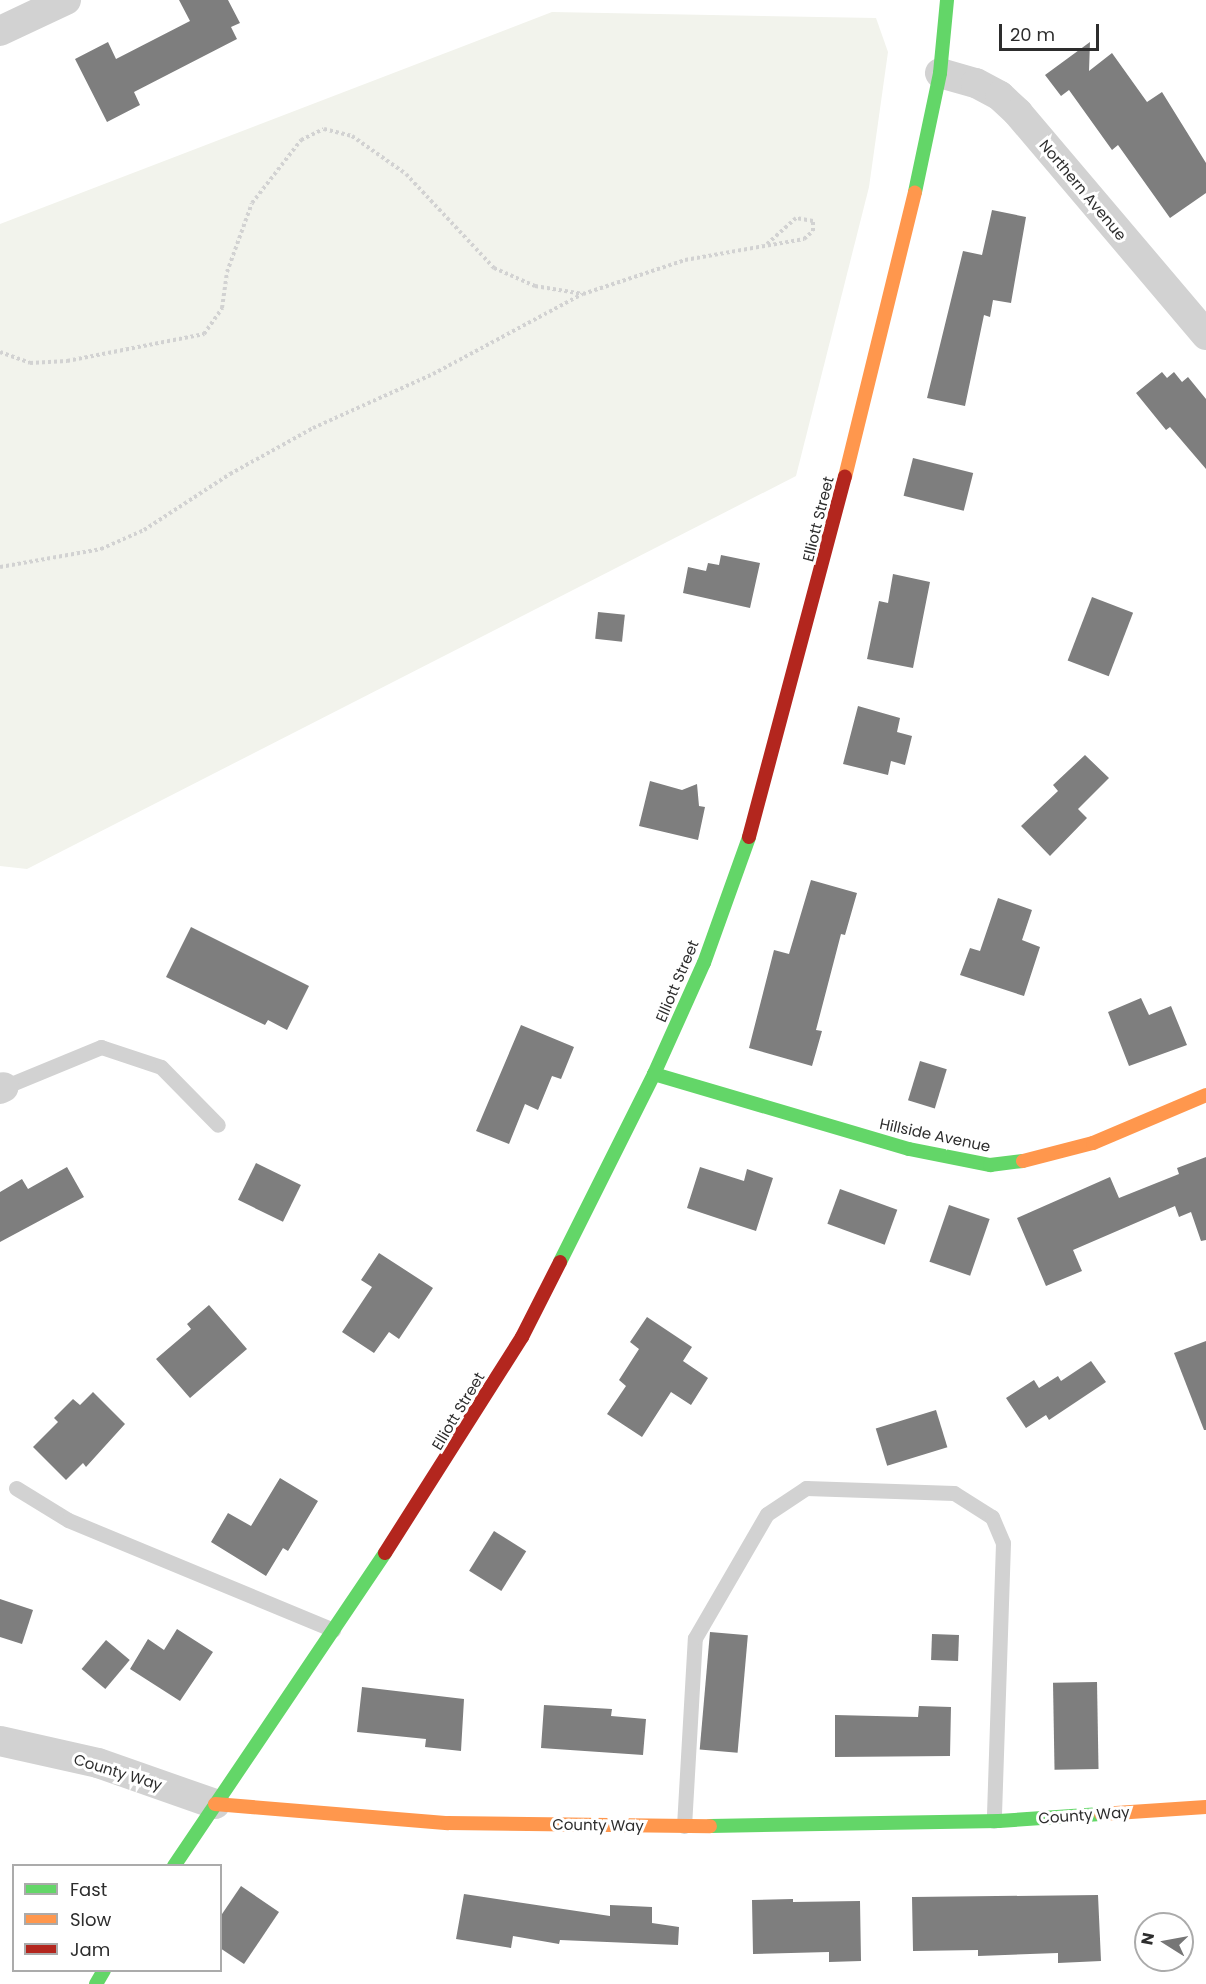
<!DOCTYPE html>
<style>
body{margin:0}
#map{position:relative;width:1206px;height:1984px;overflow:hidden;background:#fff;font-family:Poppins,sans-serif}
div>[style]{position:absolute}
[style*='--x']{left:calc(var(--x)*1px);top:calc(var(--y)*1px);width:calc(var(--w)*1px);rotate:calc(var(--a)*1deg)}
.green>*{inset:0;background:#f2f3ec}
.building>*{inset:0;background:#7e7e7e;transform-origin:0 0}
.path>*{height:4px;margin-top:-2px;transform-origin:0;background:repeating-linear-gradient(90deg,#d2d2d2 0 3px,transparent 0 6px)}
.lane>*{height:15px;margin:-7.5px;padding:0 7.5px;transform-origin:7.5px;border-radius:7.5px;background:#d2d2d2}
.street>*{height:30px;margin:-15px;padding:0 15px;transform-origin:15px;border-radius:15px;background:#d2d2d2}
.fast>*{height:14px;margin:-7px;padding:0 7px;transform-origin:7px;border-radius:7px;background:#63d668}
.slow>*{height:14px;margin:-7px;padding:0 7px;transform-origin:7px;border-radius:7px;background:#ff974d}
.jam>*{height:14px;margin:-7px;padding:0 7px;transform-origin:7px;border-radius:7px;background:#b3261e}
span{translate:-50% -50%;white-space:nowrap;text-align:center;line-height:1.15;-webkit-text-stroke:6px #fff;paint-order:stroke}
.street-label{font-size:15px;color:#2d2d2d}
.legend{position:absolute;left:12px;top:1864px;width:210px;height:108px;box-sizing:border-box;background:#fff;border:2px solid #ababab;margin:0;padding:8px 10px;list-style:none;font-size:18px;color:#2d2d2d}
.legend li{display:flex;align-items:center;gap:12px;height:30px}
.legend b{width:30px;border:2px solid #ababab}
.north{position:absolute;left:1134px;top:1912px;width:60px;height:60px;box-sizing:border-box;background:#fff;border:2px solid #ababab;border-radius:50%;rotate:281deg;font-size:16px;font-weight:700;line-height:24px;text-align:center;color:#2d2d2d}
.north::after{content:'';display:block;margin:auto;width:21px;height:27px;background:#767676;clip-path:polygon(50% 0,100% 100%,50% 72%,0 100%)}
.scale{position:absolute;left:999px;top:24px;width:100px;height:27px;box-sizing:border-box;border:3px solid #2d2d2d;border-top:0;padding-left:8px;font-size:18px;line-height:21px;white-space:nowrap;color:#2d2d2d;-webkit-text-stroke:4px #fff;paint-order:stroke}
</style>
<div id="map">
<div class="green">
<i style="clip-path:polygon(552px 12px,876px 18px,888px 52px,869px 187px,796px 476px,27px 869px,0 866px,0 224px)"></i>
</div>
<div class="building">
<i style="clip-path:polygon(179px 0,228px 0,240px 23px,231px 27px,237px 39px,134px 92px,140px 105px,107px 122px,75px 59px,108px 42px,116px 59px,190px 21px)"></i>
<i style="clip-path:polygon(1090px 42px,1089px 71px,1112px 53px,1147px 102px,1162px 92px,1206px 163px,1206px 193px,1170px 218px,1118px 145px,1112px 150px,1069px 90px,1061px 96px,1045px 75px)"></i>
<i style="clip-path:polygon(992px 210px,1026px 217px,1011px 303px,993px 300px,990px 317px,984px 315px,965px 406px,927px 398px,963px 251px,982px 255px)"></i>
<i style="clip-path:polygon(1162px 372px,1167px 378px,1174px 372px,1182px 382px,1188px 377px,1206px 399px,1206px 469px,1170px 427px,1166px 430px,1136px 393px)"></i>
<i style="left:913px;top:458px;width:62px;height:39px;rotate:14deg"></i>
<i style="clip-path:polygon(721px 555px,760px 563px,750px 608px,683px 593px,688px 567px,706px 571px,708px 563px,719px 565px)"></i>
<i style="clip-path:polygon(893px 574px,930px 582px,913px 668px,867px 659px,879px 601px,888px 603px)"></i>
<i style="left:1092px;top:597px;width:44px;height:68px;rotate:21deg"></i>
<i style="left:598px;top:612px;width:27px;height:27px;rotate:6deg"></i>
<i style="clip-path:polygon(858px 706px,900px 718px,897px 732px,912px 736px,905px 765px,891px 761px,888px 775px,843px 764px)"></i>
<i style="clip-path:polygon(1085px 755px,1109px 778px,1078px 809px,1087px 818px,1050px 856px,1021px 826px,1058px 791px,1053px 785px)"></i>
<i style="clip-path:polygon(650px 781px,682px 790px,697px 784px,699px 806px,705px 807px,698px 840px,639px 826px)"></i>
<i style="clip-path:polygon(811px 880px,857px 893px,845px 935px,841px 934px,816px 1030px,822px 1031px,812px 1066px,749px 1048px,774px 950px,789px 954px)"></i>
<i style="clip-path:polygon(998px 898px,1032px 910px,1022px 940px,1040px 947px,1024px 996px,960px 975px,970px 948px,980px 951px)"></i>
<i style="clip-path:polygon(191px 927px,309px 986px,287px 1030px,268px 1020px,265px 1025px,166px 977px)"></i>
<i style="clip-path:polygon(1141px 998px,1149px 1015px,1171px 1006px,1187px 1045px,1129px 1066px,1108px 1012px)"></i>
<i style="clip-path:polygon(521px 1025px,574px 1047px,561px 1079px,552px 1076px,538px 1110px,525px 1104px,509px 1144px,476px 1131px)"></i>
<i style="left:920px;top:1061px;width:28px;height:41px;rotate:17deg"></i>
<i style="clip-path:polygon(1206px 1157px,1206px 1240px,1201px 1241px,1191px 1212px,1179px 1217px,1175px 1206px,1073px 1250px,1082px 1271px,1046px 1286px,1017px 1218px,1110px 1177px,1119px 1198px,1179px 1174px,1177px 1168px)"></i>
<i style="left:256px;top:1163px;width:50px;height:41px;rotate:26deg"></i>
<i style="clip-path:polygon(67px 1167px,84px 1197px,0 1242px,0 1192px,22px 1179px,28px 1189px)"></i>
<i style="clip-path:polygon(700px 1167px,744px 1181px,747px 1169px,773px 1178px,756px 1231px,687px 1208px)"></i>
<i style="left:840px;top:1189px;width:61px;height:37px;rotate:20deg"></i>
<i style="left:949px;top:1205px;width:43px;height:60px;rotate:19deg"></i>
<i style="clip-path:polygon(379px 1253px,433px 1288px,399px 1339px,389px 1332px,374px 1353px,342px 1332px,372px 1287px,361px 1280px)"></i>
<i style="clip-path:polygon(209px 1305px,247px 1349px,190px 1398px,156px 1359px,191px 1329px,187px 1324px)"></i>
<i style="clip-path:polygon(647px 1317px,692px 1347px,683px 1361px,708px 1378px,691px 1405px,671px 1392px,642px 1437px,607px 1414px,626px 1386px,619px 1380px,639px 1349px,630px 1342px)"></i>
<i style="clip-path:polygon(1206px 1341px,1206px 1430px,1204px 1430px,1174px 1353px)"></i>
<i style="clip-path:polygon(1091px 1361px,1106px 1382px,1049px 1420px,1046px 1415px,1026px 1428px,1006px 1398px,1034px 1380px,1039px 1388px,1058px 1376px,1061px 1381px)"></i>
<i style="clip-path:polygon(93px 1392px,125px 1424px,86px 1467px,83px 1463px,66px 1480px,33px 1447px,58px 1422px,54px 1418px,73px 1399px,80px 1405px)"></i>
<i style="left:936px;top:1410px;width:39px;height:63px;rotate:73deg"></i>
<i style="clip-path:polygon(280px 1478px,318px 1501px,288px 1551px,283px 1548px,266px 1576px,211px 1542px,228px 1513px,251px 1526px)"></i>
<i style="left:494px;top:1531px;width:38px;height:47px;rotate:32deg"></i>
<i style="clip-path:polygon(0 1599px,33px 1610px,22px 1644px,0 1637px)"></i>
<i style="clip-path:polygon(177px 1629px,213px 1652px,180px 1701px,130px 1669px,148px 1639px,164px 1650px)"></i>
<i style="left:710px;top:1632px;width:38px;height:118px;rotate:5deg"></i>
<i style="left:932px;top:1634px;width:27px;height:26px;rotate:2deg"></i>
<i style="left:106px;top:1640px;width:31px;height:38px;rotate:40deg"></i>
<i style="left:1097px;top:1682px;width:87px;height:44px;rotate:89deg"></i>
<i style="clip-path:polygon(362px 1687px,464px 1699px,461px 1751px,425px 1747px,426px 1739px,357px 1732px)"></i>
<i style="clip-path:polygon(544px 1705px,612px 1709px,611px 1716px,646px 1719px,643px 1755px,541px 1748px)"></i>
<i style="clip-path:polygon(919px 1706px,951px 1707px,950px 1756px,835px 1757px,835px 1715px,918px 1717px)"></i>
<i style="clip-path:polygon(241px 1886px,279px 1912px,244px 1964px,220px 1948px,220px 1917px)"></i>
<i style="clip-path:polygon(464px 1894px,610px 1916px,610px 1905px,652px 1907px,652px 1923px,679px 1927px,678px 1945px,560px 1940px,559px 1944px,513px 1936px,511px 1948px,456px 1939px)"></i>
<i style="clip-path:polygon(1098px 1895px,1101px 1961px,1058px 1963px,1058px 1953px,978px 1956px,978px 1950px,913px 1951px,912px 1897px)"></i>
<i style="clip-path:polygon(793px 1899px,793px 1902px,860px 1901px,861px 1961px,829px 1962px,829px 1952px,753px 1954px,752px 1900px)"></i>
</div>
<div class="path">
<i style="--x:0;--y:352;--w:32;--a:20"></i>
<i style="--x:30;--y:363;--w:37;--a:-3"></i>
<i style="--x:67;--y:361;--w:140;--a:-11.1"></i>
<i style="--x:204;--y:334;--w:32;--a:-55"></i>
<i style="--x:222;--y:308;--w:36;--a:-82"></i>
<i style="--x:227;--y:272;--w:73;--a:-70.1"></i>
<i style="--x:252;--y:203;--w:80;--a:-52.1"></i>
<i style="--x:301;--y:140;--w:25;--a:-26"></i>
<i style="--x:324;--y:129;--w:29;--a:14"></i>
<i style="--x:352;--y:136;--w:66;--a:35.1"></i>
<i style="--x:406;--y:174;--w:129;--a:46.9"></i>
<i style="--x:494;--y:268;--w:45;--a:23.7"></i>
<i style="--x:535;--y:286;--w:49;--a:9.5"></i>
<i style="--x:583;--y:294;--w:108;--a:-18.4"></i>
<i style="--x:685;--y:260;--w:121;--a:-10"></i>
<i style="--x:804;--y:239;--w:12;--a:-42"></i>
<i style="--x:813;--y:231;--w:10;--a:-90"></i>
<i style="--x:813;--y:221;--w:17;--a:-170"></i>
<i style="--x:796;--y:218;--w:39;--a:138"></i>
<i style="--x:0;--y:567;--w:103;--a:-10.1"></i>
<i style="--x:101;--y:549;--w:47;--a:-23.8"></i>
<i style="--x:144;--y:530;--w:103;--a:-33.1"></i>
<i style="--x:230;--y:474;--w:95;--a:-29"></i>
<i style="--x:313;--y:428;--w:132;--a:-24.2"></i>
<i style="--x:433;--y:374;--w:169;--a:-28.2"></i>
</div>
<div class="lane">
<i style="--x:4;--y:1087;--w:105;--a:-22.4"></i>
<i style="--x:101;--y:1047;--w:63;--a:18.4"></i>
<i style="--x:161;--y:1067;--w:81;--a:45.5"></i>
<i style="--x:16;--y:1488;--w:61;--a:31.6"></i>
<i style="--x:68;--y:1520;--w:287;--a:22.5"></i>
<i style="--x:684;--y:1826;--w:188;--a:-86.7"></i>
<i style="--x:695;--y:1638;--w:143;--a:-59.9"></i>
<i style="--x:767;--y:1514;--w:47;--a:-33.7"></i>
<i style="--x:806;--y:1488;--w:148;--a:1.9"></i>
<i style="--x:954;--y:1493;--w:45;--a:32.3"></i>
<i style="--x:992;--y:1517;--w:28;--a:67"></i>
<i style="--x:1003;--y:1543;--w:278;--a:91.9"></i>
</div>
<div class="street">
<i style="--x:0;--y:31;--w:73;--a:-25.2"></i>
<i style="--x:940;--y:73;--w:37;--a:16"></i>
<i style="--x:976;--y:83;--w:27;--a:28"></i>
<i style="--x:1000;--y:96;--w:25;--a:43"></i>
<i style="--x:1018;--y:113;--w:291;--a:49.7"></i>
<i style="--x:0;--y:1089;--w:4;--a:-27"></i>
<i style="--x:0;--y:1741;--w:100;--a:12.7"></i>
<i style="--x:98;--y:1763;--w:124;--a:19.3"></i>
</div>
<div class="fast">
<i style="--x:915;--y:192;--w:122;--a:-78.1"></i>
<i style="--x:940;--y:73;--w:73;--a:-84.5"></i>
<i style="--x:654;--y:1074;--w:266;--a:16.4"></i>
<i style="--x:909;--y:1149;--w:83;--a:11.2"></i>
<i style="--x:990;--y:1165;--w:33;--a:-7"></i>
<i style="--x:560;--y:1262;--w:210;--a:-63.4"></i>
<i style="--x:654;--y:1074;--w:122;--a:-65.8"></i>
<i style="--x:704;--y:963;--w:134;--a:-70.3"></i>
<i style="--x:710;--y:1826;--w:289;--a:-1"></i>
<i style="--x:999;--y:1821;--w:102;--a:-3.9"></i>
<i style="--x:174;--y:1866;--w:377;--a:-56"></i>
<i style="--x:96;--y:1984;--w:16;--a:-60"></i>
</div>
<div class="slow">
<i style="--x:845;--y:477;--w:293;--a:-76.2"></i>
<i style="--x:1023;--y:1161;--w:72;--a:-14.4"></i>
<i style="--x:1093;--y:1143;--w:123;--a:-23"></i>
<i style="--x:215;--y:1804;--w:234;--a:4.7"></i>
<i style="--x:448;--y:1823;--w:262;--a:0.7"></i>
<i style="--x:1101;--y:1814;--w:105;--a:-3.8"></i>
</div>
<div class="jam">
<i style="--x:749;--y:837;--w:373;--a:-75.1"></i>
<i style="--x:385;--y:1553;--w:256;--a:-57.6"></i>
<i style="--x:522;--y:1337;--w:84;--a:-63.1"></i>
</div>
<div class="street-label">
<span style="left:1083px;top:190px;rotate:50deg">Northern Avenue</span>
<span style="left:818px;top:519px;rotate:-76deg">Elliott Street</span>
<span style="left:677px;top:981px;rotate:-67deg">Elliott Street</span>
<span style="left:935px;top:1135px;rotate:12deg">Hillside Avenue</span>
<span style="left:458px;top:1411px;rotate:-59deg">Elliott Street</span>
<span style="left:118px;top:1772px;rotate:17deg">County Way</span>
<span style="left:1084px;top:1815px;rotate:-4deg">County Way</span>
<span style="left:598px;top:1825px;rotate:1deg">County Way</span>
</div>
<ul class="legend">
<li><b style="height:8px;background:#63d668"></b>Fast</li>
<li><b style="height:8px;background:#ff974d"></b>Slow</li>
<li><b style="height:8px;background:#b3261e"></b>Jam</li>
</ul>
<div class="north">N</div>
<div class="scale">20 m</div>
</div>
